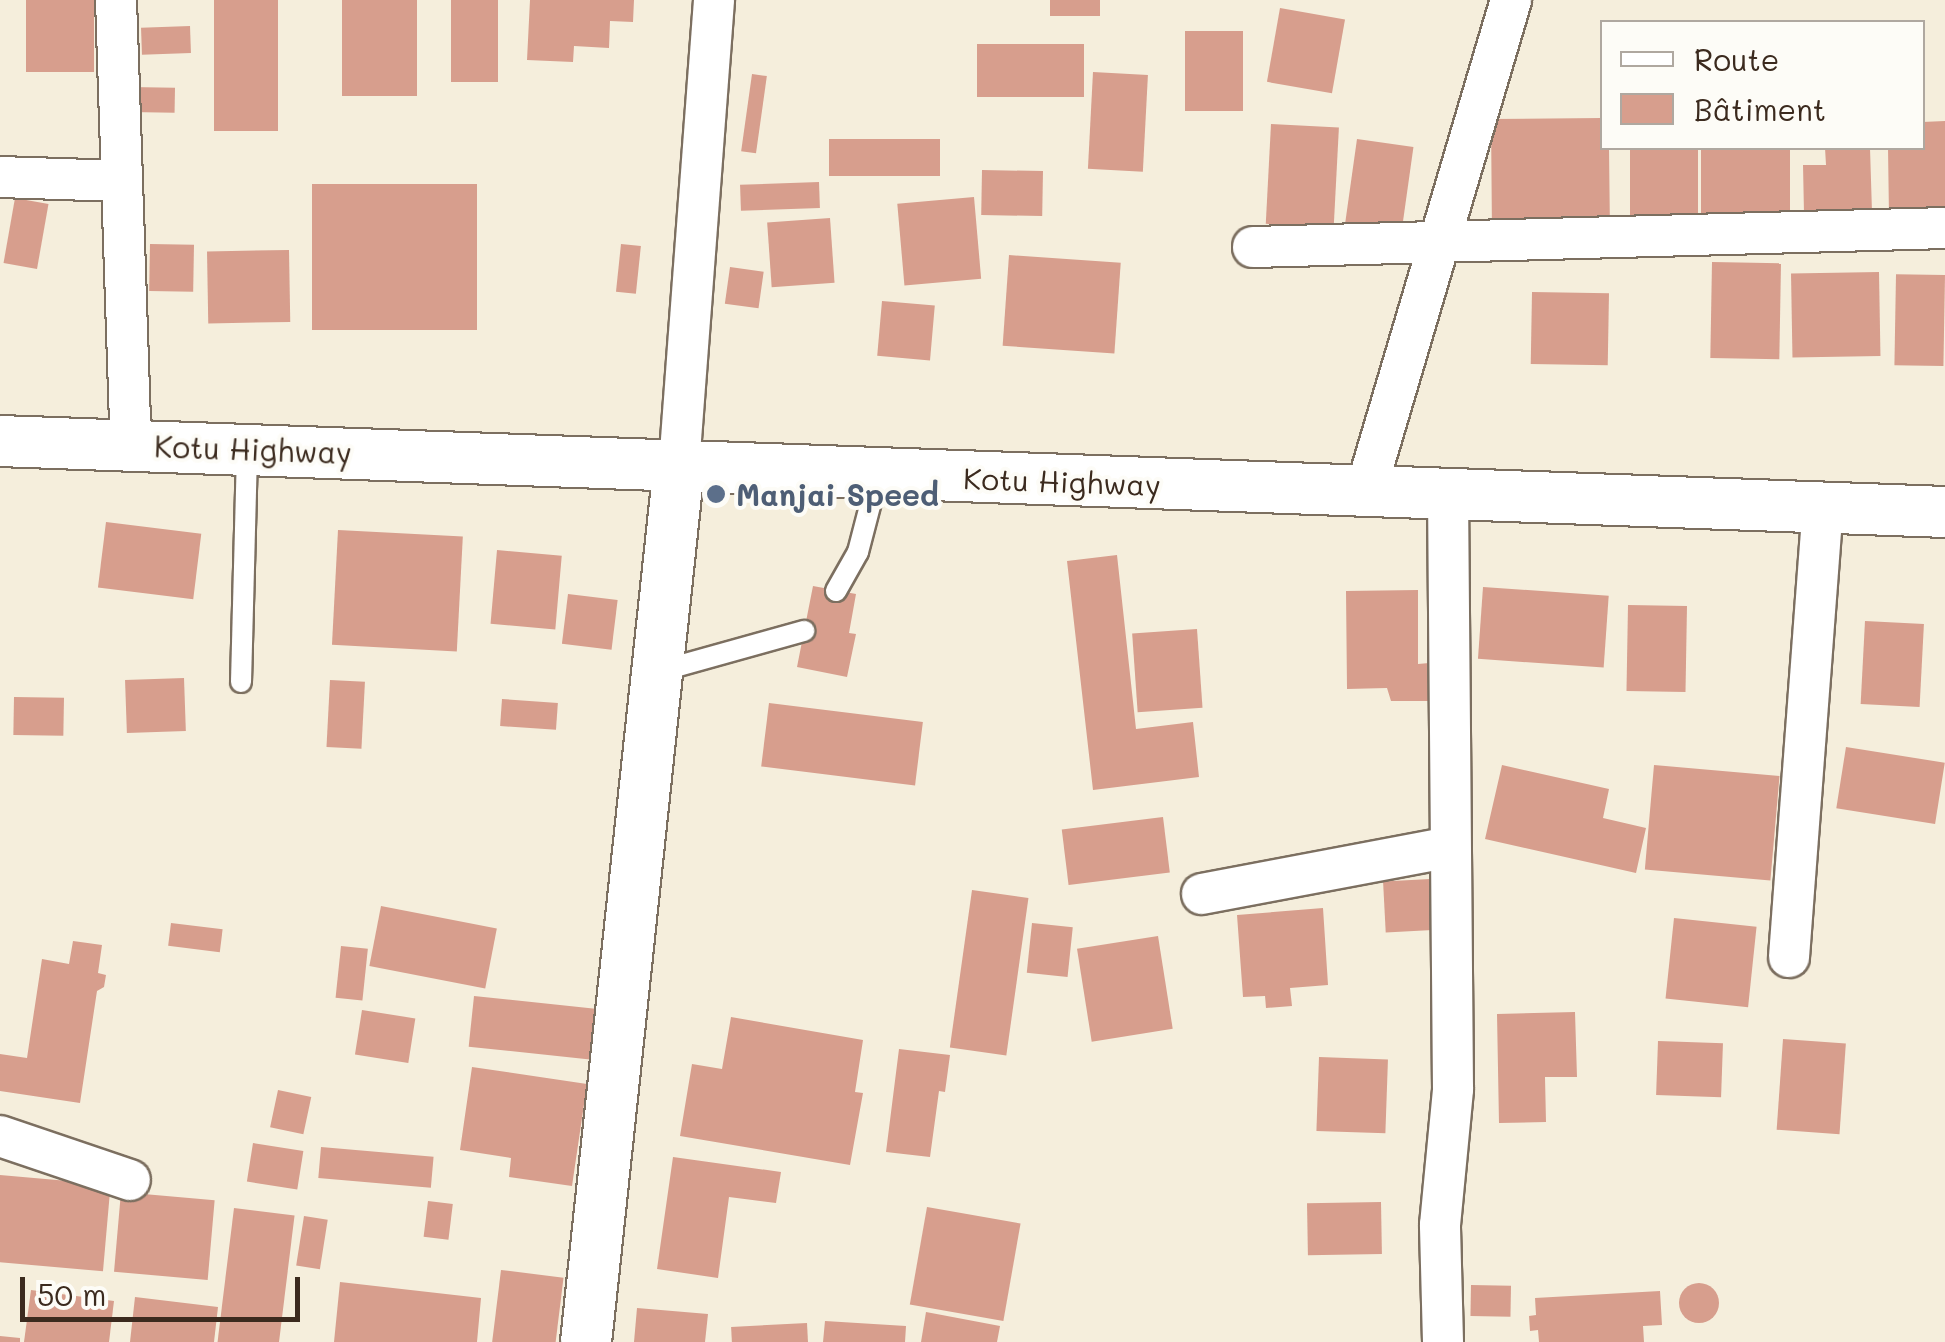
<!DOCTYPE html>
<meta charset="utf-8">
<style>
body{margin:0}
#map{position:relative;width:1945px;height:1342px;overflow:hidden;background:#f5eedc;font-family:Mali,sans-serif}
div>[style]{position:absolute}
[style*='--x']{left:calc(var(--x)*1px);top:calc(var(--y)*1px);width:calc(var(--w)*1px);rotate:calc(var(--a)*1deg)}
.building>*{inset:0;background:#d79e8d;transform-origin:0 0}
.round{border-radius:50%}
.roads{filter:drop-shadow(2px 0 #7c6f60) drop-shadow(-2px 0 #7c6f60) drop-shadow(0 2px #7c6f60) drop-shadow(0 -2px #7c6f60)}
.service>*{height:20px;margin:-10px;padding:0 10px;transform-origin:10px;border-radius:10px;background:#fff}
.minor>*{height:40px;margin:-20px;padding:0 20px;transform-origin:20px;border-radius:20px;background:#fff}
.tertiary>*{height:50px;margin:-25px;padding:0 25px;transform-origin:25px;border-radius:25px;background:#fff}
.dots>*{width:28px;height:28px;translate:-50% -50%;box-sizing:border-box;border:5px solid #fdfcf7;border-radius:50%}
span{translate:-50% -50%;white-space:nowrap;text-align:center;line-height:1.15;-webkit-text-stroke:8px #fdfcf7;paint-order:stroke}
.street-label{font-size:30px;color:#3b2a1e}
.service-label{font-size:30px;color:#4e5e75;font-weight:700}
.left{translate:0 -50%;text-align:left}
.legend{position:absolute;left:1600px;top:20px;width:325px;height:130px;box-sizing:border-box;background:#fdfcf7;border:2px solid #afa8a0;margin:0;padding:12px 18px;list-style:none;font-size:30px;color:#3b2a1e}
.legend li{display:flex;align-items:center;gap:20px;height:50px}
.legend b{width:50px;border:2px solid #afa8a0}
.scale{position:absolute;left:20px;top:1277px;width:280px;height:45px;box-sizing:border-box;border:5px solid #3b2a1e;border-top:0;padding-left:12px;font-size:30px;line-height:35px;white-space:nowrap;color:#3b2a1e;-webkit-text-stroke:8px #fdfcf7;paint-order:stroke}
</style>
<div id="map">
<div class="building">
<i style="left:26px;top:0;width:68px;height:72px"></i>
<i style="left:214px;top:0;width:64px;height:131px"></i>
<i style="left:342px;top:0;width:75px;height:96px"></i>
<i style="left:451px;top:0;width:47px;height:82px"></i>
<i style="clip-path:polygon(530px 0,634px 0,633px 22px,610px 21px,609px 48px,574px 46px,573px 62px,527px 60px)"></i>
<i style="left:1050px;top:0;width:50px;height:16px"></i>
<i style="left:1280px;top:8px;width:66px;height:75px;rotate:10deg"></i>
<i style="left:190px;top:26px;width:27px;height:49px;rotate:88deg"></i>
<i style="left:1185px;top:31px;width:58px;height:80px"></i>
<i style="left:977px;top:44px;width:107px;height:53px"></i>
<i style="left:1093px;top:72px;width:55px;height:97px;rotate:3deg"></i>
<i style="left:752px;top:74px;width:15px;height:78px;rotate:8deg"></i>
<i style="left:130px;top:87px;width:45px;height:25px;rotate:1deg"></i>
<i style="clip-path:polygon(1602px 118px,1602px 148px,1609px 148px,1610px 233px,1492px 236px,1491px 119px)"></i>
<i style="clip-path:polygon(1945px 121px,1945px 215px,1889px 217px,1888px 148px,1922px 148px,1922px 122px)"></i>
<i style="left:1271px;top:124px;width:68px;height:100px;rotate:3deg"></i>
<i style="left:940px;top:139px;width:37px;height:111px;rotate:90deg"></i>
<i style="left:1357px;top:139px;width:57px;height:96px;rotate:8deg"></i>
<i style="left:1630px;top:148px;width:68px;height:82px"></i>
<i style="left:1701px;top:148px;width:89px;height:82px"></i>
<i style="clip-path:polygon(1825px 148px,1870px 148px,1872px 212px,1804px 214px,1803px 165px,1826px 165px)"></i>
<i style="left:982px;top:170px;width:61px;height:45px;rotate:1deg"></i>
<i style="left:819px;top:182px;width:26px;height:79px;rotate:88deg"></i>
<i style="left:312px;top:184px;width:165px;height:146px"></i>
<i style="left:974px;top:197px;width:82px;height:77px;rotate:85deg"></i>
<i style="left:15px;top:198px;width:34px;height:66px;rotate:10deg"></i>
<i style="left:830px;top:218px;width:65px;height:63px;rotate:86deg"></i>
<i style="left:150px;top:244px;width:44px;height:47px;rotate:1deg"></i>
<i style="left:621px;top:244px;width:20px;height:48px;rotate:6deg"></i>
<i style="left:289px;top:250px;width:72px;height:82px;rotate:89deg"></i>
<i style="left:1009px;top:255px;width:112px;height:91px;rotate:4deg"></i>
<i style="left:1712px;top:262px;width:69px;height:96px;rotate:1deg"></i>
<i style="left:730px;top:267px;width:34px;height:37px;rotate:8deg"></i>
<i style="left:1879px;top:272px;width:84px;height:88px;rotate:89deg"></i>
<i style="left:1945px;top:275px;width:91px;height:49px;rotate:91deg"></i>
<i style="left:1532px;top:292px;width:77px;height:72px;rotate:1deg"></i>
<i style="left:882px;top:301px;width:53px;height:55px;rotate:5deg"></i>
<i style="left:106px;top:522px;width:96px;height:66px;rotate:7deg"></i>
<i style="left:338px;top:530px;width:125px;height:115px;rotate:3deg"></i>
<i style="left:497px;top:550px;width:65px;height:74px;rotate:5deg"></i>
<i style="clip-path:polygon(1117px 555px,1136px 729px,1193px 722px,1199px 777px,1093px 790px,1067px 561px)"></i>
<i style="clip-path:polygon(813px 586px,856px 594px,849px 633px,856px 634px,847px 677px,797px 667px)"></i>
<i style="left:1483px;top:587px;width:126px;height:72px;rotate:4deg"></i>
<i style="clip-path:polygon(1418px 590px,1418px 664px,1429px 663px,1429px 701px,1391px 701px,1387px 688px,1347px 689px,1346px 591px)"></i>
<i style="left:568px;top:594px;width:50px;height:50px;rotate:7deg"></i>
<i style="left:1628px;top:605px;width:59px;height:86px;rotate:1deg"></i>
<i style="left:1865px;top:621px;width:59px;height:83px;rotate:3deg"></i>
<i style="left:1197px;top:629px;width:79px;height:65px;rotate:86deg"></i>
<i style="left:184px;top:678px;width:53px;height:59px;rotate:88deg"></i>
<i style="left:330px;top:680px;width:35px;height:67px;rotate:3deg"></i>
<i style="left:14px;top:697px;width:50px;height:38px;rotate:1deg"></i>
<i style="left:502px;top:699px;width:56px;height:27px;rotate:4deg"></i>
<i style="left:769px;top:703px;width:155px;height:64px;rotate:7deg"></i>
<i style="left:1846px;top:747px;width:100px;height:62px;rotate:9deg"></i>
<i style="clip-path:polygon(1502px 765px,1609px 789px,1603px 818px,1646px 828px,1636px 873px,1485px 839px)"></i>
<i style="left:1654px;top:765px;width:126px;height:105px;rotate:5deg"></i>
<i style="left:1163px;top:817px;width:56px;height:102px;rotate:83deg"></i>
<i style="left:1430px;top:879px;width:51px;height:47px;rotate:87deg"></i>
<i style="left:972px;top:890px;width:57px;height:159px;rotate:8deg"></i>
<i style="left:381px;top:906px;width:118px;height:61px;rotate:11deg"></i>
<i style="clip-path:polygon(1323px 908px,1328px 985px,1290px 988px,1292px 1006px,1266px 1008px,1265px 996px,1243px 997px,1237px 915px)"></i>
<i style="left:1674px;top:918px;width:83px;height:81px;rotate:6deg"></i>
<i style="left:171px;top:923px;width:52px;height:23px;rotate:7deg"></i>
<i style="left:1032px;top:923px;width:41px;height:50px;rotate:6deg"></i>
<i style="left:1158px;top:936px;width:94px;height:82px;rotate:81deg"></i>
<i style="clip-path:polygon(73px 941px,102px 945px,98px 973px,106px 975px,104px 987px,97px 991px,80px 1103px,0 1091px,0 1054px,27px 1058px,42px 959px,69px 964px)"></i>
<i style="left:341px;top:946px;width:27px;height:52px;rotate:6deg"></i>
<i style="left:474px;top:996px;width:129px;height:51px;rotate:6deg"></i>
<i style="left:362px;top:1010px;width:54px;height:45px;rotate:9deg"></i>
<i style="clip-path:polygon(1575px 1012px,1577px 1077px,1545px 1077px,1546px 1122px,1499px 1123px,1497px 1014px)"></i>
<i style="clip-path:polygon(731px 1017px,863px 1040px,855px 1092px,863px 1093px,850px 1165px,680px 1136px,692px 1064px,722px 1069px)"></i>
<i style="left:1783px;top:1039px;width:63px;height:91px;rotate:4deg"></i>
<i style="left:1658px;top:1041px;width:65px;height:54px;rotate:2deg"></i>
<i style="clip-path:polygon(899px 1049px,950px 1055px,945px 1092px,939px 1091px,930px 1157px,886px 1152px)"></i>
<i style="left:1319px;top:1057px;width:69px;height:74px;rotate:2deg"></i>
<i style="clip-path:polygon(472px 1067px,587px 1084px,572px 1186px,509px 1177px,511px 1158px,460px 1150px)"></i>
<i style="left:278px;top:1090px;width:34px;height:38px;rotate:12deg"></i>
<i style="left:253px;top:1143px;width:51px;height:39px;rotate:9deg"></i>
<i style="left:321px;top:1147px;width:113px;height:31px;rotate:5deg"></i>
<i style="clip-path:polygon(673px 1157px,781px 1172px,776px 1203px,729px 1197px,718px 1278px,657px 1269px)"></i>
<i style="left:0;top:1175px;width:111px;height:87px;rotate:5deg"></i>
<i style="left:121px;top:1192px;width:94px;height:80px;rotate:5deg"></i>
<i style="left:428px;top:1201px;width:25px;height:36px;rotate:7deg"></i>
<i style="left:1381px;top:1202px;width:52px;height:74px;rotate:89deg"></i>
<i style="left:927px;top:1207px;width:95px;height:99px;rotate:10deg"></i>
<i style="left:234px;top:1208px;width:61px;height:135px;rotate:7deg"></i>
<i style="left:304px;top:1216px;width:24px;height:50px;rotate:9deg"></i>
<i style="left:501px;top:1270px;width:63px;height:73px;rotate:7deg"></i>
<i style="clip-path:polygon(340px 1282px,481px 1298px,477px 1342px,334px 1342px)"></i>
<i class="round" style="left:1679px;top:1283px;width:40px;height:40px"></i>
<i style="left:1471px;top:1285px;width:40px;height:31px;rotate:1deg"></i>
<i style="clip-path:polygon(31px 1290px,114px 1301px,109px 1342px,24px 1342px)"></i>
<i style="clip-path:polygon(1660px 1291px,1662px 1325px,1643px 1326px,1644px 1342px,1539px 1342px,1538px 1330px,1530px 1331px,1529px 1316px,1536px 1315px,1535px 1298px)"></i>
<i style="clip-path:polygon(135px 1297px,218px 1307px,214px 1342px,130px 1342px)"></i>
<i style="clip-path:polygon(637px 1308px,708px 1314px,705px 1342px,634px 1342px)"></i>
<i style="clip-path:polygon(926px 1312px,1000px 1326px,997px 1342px,921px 1342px)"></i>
<i style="clip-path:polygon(825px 1321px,906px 1326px,905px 1342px,823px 1342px)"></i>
<i style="left:807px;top:1323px;width:19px;height:76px;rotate:87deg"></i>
<i style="clip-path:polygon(0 1336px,20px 1338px,20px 1342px,0 1342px)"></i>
</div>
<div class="roads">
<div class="service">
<i style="--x:836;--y:591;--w:45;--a:-60.6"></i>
<i style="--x:858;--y:552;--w:80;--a:-75.4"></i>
<i style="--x:657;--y:672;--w:153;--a:-15.6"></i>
<i style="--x:241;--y:682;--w:231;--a:-88.5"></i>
</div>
<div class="minor">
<i style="--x:116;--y:0;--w:444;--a:88.1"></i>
<i style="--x:0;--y:177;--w:122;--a:1.9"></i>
<i style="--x:1253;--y:247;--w:692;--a:-1.57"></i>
<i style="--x:679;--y:466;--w:467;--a:-85.7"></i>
<i style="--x:1365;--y:493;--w:514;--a:-73.5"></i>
<i style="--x:1202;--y:894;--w:252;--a:-10.7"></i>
<i style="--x:1789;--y:957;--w:450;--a:-85.7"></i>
<i style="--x:0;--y:1136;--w:137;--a:18.7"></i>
<i style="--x:1443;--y:1342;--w:117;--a:-91.5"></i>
<i style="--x:1440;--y:1225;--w:137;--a:-84.5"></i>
<i style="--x:1453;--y:1089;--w:594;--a:-90.48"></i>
</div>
<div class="tertiary">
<i style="--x:0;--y:441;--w:1946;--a:2.09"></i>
<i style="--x:586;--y:1342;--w:881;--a:-83.94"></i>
</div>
</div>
<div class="dots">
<i style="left:716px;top:494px;background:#5c6f8a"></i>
</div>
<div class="street-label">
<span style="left:253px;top:449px;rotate:2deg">Kotu Highway</span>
<span style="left:1062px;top:481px;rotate:2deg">Kotu Highway</span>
</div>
<div class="service-label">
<span class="left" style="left:736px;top:494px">Manjai Speed</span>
</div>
<ul class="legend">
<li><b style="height:12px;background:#fff"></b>Route</li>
<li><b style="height:28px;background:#d79e8d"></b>Bâtiment</li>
</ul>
<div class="scale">50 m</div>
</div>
